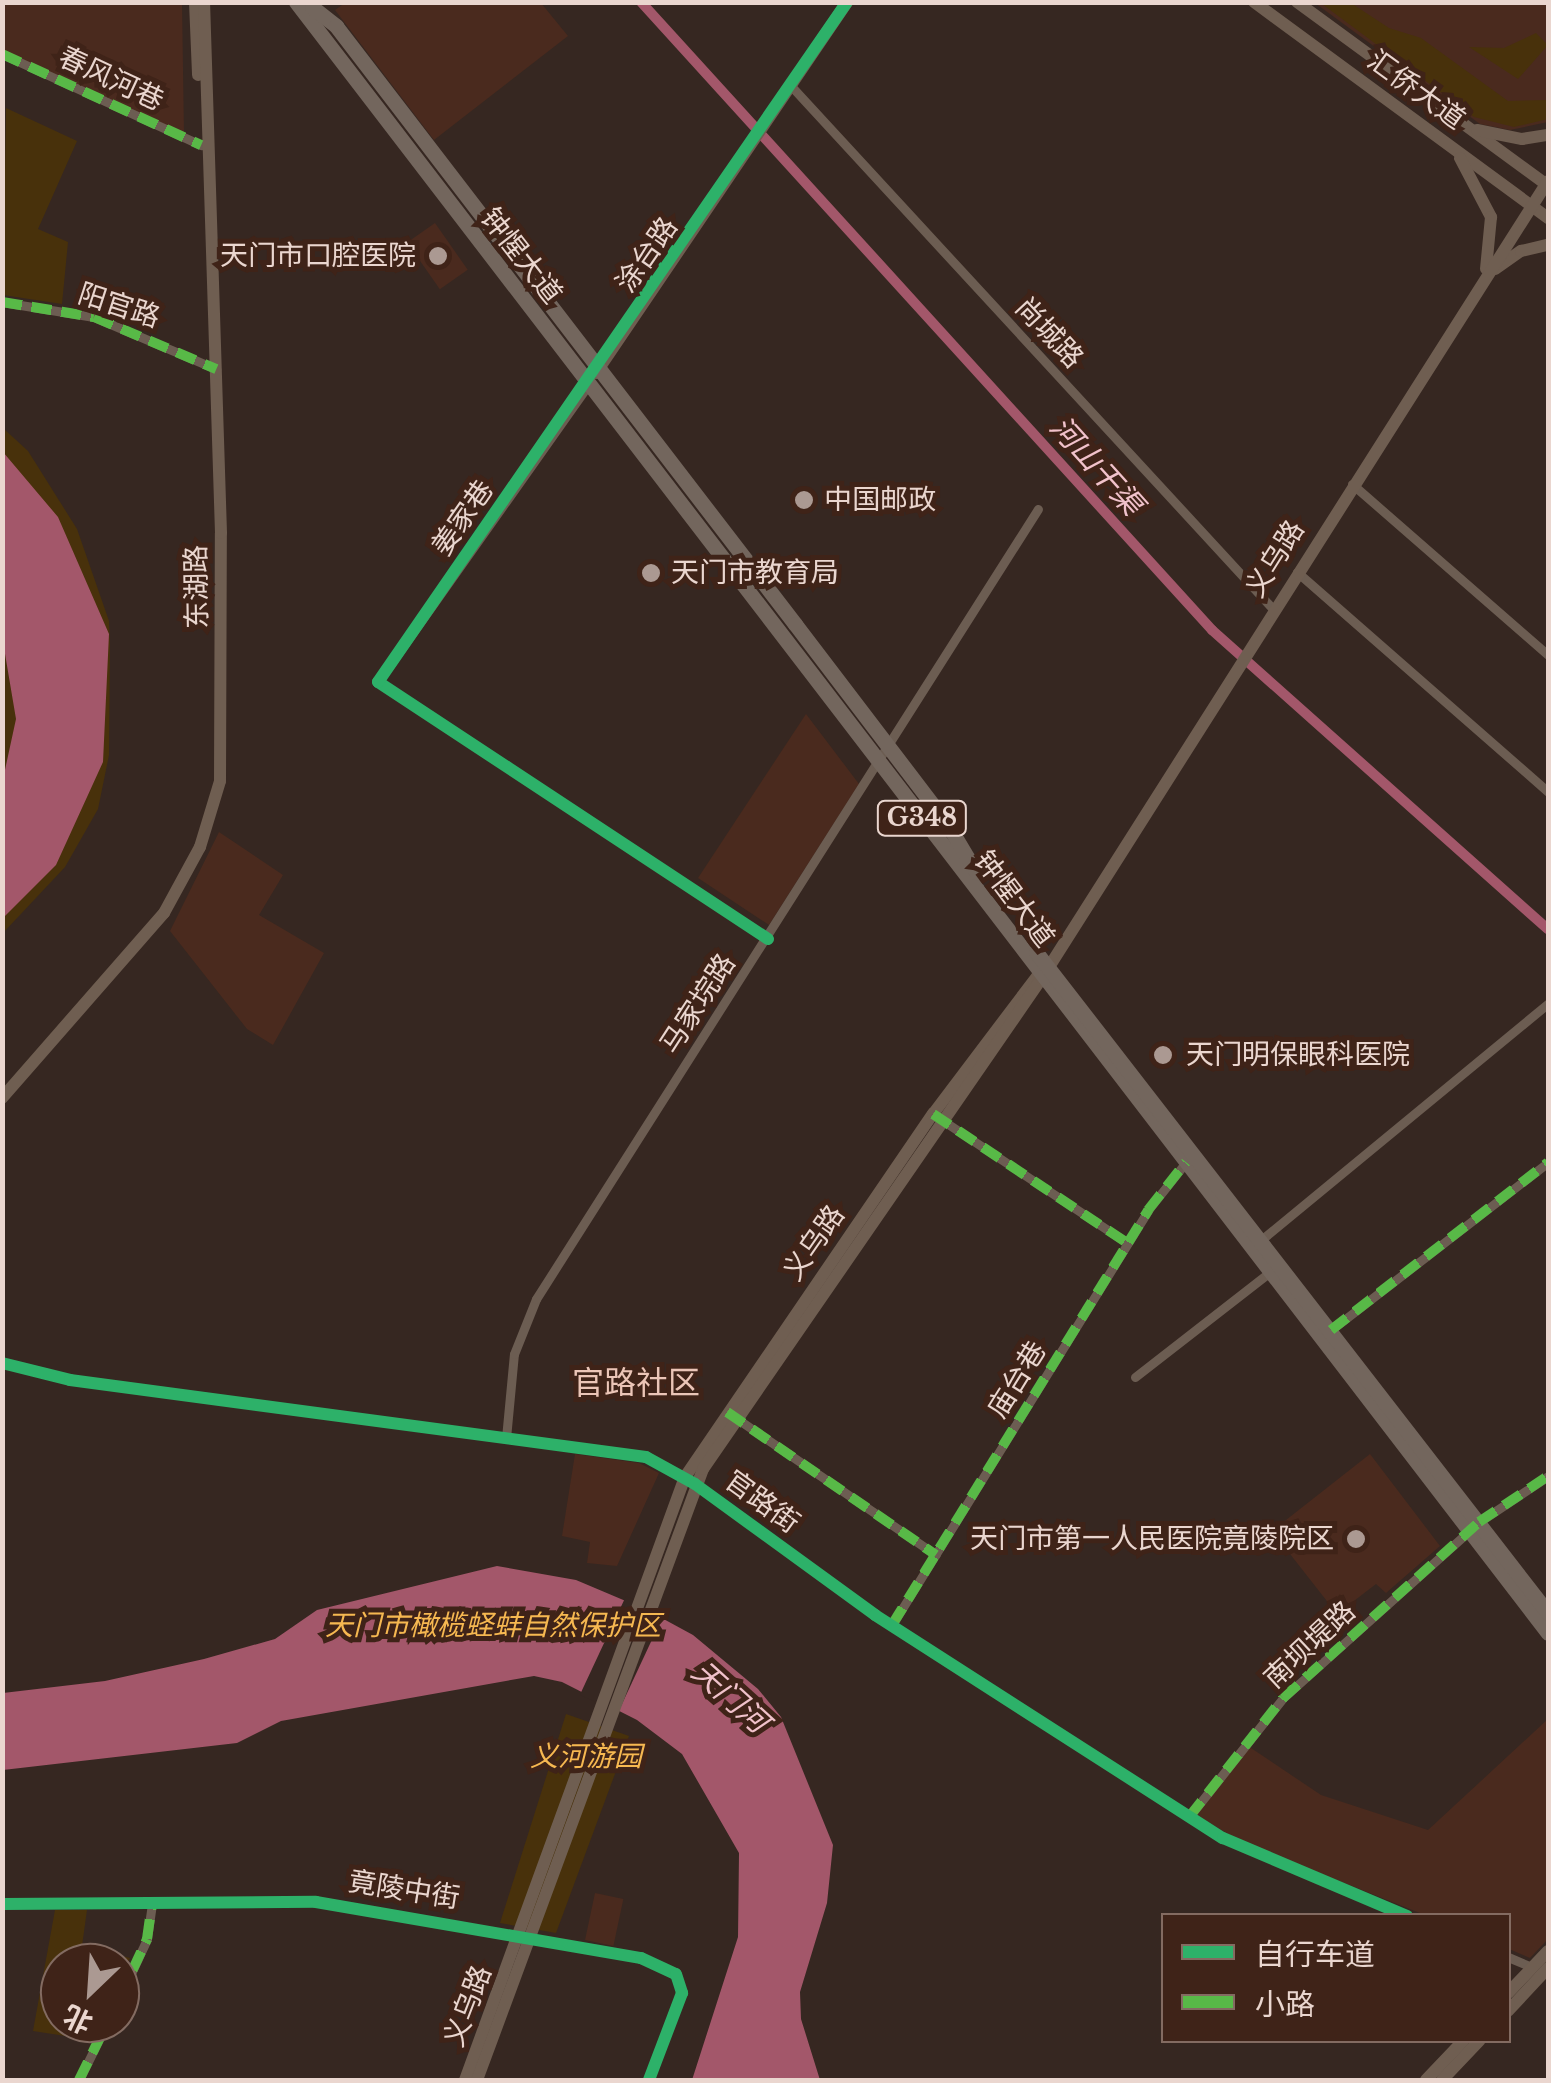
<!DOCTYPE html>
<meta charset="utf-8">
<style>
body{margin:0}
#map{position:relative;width:1551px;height:2083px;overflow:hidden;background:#362721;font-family:"Libre Baskerville","Noto Sans SC",serif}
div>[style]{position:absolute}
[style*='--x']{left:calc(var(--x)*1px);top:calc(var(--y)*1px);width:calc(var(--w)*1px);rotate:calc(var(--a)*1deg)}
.built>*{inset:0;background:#4a2a1e;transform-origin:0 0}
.green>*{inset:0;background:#48310b}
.water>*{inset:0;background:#a3576a}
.pier>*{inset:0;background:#362721;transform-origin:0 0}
.canal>*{height:10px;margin:-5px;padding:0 5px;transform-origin:5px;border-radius:5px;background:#a3576a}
.street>*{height:9px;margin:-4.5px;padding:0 4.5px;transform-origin:4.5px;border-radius:4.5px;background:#6c5d52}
.secondary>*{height:12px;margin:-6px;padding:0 6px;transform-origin:6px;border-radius:6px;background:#6f5e51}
.highway>*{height:15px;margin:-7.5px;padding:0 7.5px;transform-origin:7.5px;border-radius:7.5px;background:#73665d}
.quiet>*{height:10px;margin-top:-5px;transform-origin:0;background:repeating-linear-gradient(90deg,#58b947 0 20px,transparent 0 30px)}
.cycleway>*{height:12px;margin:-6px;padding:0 6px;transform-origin:6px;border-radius:6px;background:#2db169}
.dots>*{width:28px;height:28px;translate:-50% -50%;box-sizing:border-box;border:5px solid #3f2318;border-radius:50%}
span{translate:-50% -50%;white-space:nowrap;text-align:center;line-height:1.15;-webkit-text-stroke:10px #3f2318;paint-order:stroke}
.shield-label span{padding:2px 8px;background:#3f2318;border:2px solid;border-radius:8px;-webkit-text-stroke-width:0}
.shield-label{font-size:25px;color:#ead6cf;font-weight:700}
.street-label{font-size:28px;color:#ead6cf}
.poi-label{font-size:28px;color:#ead6cf}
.right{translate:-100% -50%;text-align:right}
.left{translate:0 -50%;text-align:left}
.park-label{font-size:28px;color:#f6b851;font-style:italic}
.water-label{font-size:30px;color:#f1c2cb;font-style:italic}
.quarter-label{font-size:32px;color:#ebc5b7}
.frame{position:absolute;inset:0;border:5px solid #ead6cf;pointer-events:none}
.legend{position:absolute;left:1161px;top:1913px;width:350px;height:130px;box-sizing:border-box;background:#3f2318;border:2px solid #836b61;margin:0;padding:12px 18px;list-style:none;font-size:30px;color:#ead6cf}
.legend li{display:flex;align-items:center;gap:20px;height:50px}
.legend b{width:50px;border:2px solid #836b61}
.north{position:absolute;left:40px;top:1943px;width:100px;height:100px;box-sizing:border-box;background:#3f2318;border:2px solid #836b61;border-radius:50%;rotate:205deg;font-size:28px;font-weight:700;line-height:40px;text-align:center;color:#ead6cf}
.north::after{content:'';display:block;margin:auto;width:35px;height:45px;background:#ab9992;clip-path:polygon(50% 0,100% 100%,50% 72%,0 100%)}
</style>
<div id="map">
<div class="built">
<i style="clip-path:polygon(3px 3px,182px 3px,184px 135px,3px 51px)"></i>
<i style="clip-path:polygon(345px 3px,541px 3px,568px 36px,434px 140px,335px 10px)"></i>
<i style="clip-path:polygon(1315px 3px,1548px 3px,1548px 122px,1510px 130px,1480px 124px)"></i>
<i style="left:435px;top:223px;width:57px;height:34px;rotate:55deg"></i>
<i style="clip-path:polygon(806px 714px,859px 784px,769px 925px,698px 878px)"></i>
<i style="clip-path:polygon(219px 832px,283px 875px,259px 915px,324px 953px,273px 1045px,247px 1029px,170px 931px)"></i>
<i style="clip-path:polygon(575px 1454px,639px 1463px,659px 1473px,617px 1566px,587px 1563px,590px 1542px,562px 1536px)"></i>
<i style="clip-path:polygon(1370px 1454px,1440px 1546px,1386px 1593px,1376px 1584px,1337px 1614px,1272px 1531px)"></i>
<i style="clip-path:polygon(1548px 1719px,1548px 1939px,1530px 1958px,1509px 1949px,1508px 1916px,1425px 1915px,1241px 1842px,1197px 1815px,1248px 1746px,1321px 1795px,1428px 1830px)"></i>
<i style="left:595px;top:1893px;width:29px;height:48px;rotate:12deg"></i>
</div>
<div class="green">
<i style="clip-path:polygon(1351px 3px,1389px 28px,1421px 38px,1508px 101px,1548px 100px,1548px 119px,1514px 127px,1474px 117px,1322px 4px)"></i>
<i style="clip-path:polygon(1536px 33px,1548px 45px,1518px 79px,1469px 47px,1504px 48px)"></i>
<i style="clip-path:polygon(6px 108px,77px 141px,38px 229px,68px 242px,62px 304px,3px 295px)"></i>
<i style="clip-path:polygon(3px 428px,28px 451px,77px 529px,109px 621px,110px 644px,109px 755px,98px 809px,65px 867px,3px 933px)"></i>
<i style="clip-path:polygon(566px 1714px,629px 1736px,556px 1933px,500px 1923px)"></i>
<i style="clip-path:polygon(55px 1910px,87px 1910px,82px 1946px,130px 1958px,120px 1979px,120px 1963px,60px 1963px,60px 2023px,99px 2023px,91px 2040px,33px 2031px)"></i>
</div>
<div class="water">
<i style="clip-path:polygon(3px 452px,58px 517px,109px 634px,103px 762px,56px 865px,3px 918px,3px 779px,16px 719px,3px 642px)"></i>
<i style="clip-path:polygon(497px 1566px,576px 1580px,647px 1610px,693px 1635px,758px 1689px,781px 1717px,833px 1845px,827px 1903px,800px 1992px,801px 2019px,820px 2080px,692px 2080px,738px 1937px,739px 1853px,682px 1754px,637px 1720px,562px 1682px,534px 1676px,281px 1721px,237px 1743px,3px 1770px,3px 1693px,105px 1681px,204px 1659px,275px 1639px,317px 1610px)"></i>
</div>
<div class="pier">
<i style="left:626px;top:1596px;width:42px;height:109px;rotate:25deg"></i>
</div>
<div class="canal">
<i style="--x:641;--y:2;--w:849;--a:47.72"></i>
<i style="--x:1212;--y:630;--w:450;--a:41.7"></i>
</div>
<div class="street">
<i style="--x:2;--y:54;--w:219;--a:24.6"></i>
<i style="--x:792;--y:87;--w:710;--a:47.34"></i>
<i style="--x:2;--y:302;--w:93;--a:9.3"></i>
<i style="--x:94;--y:317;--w:133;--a:23.1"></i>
<i style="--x:589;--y:384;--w:365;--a:125.3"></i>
<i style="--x:378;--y:682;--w:467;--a:33.4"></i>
<i style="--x:1352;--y:484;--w:260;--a:41.1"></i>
<i style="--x:1297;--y:572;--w:334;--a:41.2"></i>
<i style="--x:942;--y:1120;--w:222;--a:33.6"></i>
<i style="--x:1261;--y:1240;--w:372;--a:-39.5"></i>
<i style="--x:1331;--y:1330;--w:274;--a:-37.7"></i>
<i style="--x:2;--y:1363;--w:70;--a:14"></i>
<i style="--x:70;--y:1380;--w:581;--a:7.61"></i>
<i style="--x:646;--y:1457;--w:56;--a:28.9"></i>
<i style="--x:695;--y:1484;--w:223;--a:36"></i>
<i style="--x:875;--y:1615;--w:413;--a:32.7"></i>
<i style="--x:1223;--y:1838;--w:200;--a:23"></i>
<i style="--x:1135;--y:1377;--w:172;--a:-37.9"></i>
<i style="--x:736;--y:1418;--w:242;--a:34.4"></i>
<i style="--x:506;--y:1438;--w:84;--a:-84.6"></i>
<i style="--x:514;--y:1354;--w:59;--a:-68.2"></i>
<i style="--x:536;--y:1299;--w:936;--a:-57.57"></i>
<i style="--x:892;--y:1625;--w:488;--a:-58.3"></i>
<i style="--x:1148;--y:1210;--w:61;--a:-51.6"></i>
<i style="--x:1189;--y:1817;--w:152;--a:-51.7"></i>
<i style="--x:1283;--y:1698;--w:263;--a:-41.9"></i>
<i style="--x:1479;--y:1522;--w:83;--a:-33.7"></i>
<i style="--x:2;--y:1904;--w:314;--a:-0.4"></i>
<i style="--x:316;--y:1902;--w:330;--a:9.8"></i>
<i style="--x:641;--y:1958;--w:38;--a:25"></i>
<i style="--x:676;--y:1974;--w:20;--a:72"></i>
<i style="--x:682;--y:1993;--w:93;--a:110.8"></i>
<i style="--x:1508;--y:1957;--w:26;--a:23"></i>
<i style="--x:120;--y:1997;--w:64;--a:-65"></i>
<i style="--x:147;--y:1939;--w:37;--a:-82"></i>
<i style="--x:79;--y:2080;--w:64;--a:-63.8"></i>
</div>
<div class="secondary">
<i style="--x:195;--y:2;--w:73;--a:87.6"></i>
<i style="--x:1254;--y:2;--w:365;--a:36.3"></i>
<i style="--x:1297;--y:2;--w:311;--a:36.2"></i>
<i style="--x:1477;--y:130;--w:46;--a:11.3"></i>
<i style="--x:1522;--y:139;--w:26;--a:-9"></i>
<i style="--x:1460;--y:158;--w:67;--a:62.3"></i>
<i style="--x:1491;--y:217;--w:52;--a:95.5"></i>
<i style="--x:1495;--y:269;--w:32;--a:-35"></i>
<i style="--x:1521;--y:251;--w:28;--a:-13"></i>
<i style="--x:596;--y:373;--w:448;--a:-55.9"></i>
<i style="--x:2;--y:1098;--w:246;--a:-48.8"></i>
<i style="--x:164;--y:913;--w:75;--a:-61.4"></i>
<i style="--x:200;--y:847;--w:69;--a:-73.1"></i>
<i style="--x:220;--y:781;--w:248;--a:-89.8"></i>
<i style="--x:221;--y:533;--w:531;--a:-91.83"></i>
<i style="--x:1508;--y:1993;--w:58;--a:-46.4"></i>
<i style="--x:1508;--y:2011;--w:59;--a:-47.1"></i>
<i style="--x:465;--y:2080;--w:642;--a:-69.96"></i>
<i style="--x:685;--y:1477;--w:440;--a:-55.7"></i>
<i style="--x:933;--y:1114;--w:184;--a:-52.9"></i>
<i style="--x:477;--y:2080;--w:651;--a:-69.7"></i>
<i style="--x:703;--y:1469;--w:597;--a:-55.38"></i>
<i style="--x:1042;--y:978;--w:944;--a:-57.59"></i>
<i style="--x:1426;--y:2080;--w:55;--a:-46.5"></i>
<i style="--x:1442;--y:2080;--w:55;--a:-46.5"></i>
</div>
<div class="highway">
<i style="--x:296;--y:2;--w:2056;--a:52.49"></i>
<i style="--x:312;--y:7;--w:31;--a:38"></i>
<i style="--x:336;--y:26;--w:754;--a:52.49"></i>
<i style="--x:795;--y:624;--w:253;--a:52.7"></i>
<i style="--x:948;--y:825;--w:55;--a:59.2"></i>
<i style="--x:1036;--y:952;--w:836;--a:52.24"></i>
</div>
<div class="quiet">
<i style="--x:2;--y:54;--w:219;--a:24.6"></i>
<i style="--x:2;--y:302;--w:93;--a:9.3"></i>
<i style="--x:94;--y:317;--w:133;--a:23.1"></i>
<i style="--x:933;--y:1114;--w:233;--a:33.6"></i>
<i style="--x:1331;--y:1330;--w:274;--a:-37.7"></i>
<i style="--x:727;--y:1412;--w:253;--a:34.4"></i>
<i style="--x:892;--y:1625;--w:488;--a:-58.3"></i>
<i style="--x:1148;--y:1210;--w:61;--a:-51.6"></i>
<i style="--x:1189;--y:1817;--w:152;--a:-51.7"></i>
<i style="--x:1283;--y:1698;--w:263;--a:-41.9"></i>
<i style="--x:1479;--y:1522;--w:83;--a:-33.7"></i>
<i style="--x:120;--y:1997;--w:64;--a:-65"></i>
<i style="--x:147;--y:1939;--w:37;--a:-82"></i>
<i style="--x:79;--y:2080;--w:64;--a:-63.8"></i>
</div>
<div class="cycleway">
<i style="--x:768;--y:939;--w:467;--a:-146.6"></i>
<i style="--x:378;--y:682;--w:826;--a:-55.41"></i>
<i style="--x:2;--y:1363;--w:70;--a:14"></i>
<i style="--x:70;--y:1380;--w:581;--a:7.61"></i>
<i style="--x:646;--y:1457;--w:56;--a:28.9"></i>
<i style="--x:695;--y:1484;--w:223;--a:36"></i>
<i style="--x:875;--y:1615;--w:413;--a:32.7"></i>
<i style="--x:1223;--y:1838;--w:200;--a:23"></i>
<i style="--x:2;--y:1904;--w:314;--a:-0.4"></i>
<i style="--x:316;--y:1902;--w:330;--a:9.8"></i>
<i style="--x:641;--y:1958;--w:38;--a:25"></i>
<i style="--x:676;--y:1974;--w:20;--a:72"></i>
<i style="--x:682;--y:1993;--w:93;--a:110.8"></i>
</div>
<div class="dots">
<i style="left:438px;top:256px;background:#ab9992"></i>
<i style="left:804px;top:500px;background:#ab9992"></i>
<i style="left:651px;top:573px;background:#ab9992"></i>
<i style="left:1163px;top:1055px;background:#ab9992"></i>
<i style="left:1356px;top:1539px;background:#ab9992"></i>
</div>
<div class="shield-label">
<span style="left:922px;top:818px">G348</span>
</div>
<div class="street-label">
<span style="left:111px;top:79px;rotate:25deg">春风河巷</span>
<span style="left:1416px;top:90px;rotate:36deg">汇侨大道</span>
<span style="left:647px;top:255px;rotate:-55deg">涂台路</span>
<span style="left:521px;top:256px;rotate:52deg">钟惺大道</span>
<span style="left:119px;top:306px;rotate:18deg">阳官路</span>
<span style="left:1049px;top:333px;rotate:47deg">尚城路</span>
<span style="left:463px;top:518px;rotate:-55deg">姜家巷</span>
<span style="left:1275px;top:559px;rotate:-58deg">义乌路</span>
<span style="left:197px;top:587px;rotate:-91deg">东湖路</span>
<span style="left:1014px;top:899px;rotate:53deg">钟惺大道</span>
<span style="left:698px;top:1004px;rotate:-57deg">马家垸路</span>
<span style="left:814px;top:1243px;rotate:-55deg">义乌路</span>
<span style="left:1017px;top:1380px;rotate:-58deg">庙台巷</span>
<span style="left:762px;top:1502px;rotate:36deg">官路街</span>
<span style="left:1310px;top:1645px;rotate:-43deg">南坝堤路</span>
<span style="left:404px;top:1890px;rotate:9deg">竟陵中街</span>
<span style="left:468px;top:2006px;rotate:-69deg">义乌路</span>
</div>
<div class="poi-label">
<span class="right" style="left:416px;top:256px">天门市口腔医院</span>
<span class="left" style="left:824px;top:500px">中国邮政</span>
<span class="left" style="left:671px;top:573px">天门市教育局</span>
<span class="left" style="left:1186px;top:1055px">天门明保眼科医院</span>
<span class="right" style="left:1334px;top:1539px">天门市第一人民医院竟陵院区</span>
</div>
<div class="park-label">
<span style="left:493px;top:1626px">天门市橄榄蛏蚌自然保护区</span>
<span style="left:586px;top:1757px">义河游园</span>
</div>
<div class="water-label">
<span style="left:1096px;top:466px;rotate:48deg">河山干渠</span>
<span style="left:730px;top:1697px;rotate:42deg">天门河</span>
</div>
<div class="quarter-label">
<span style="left:636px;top:1383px">官路社区</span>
</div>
<div class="frame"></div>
<ul class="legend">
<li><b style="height:12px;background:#2db169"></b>自行车道</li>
<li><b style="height:12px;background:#58b947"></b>小路</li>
</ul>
<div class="north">北</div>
</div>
